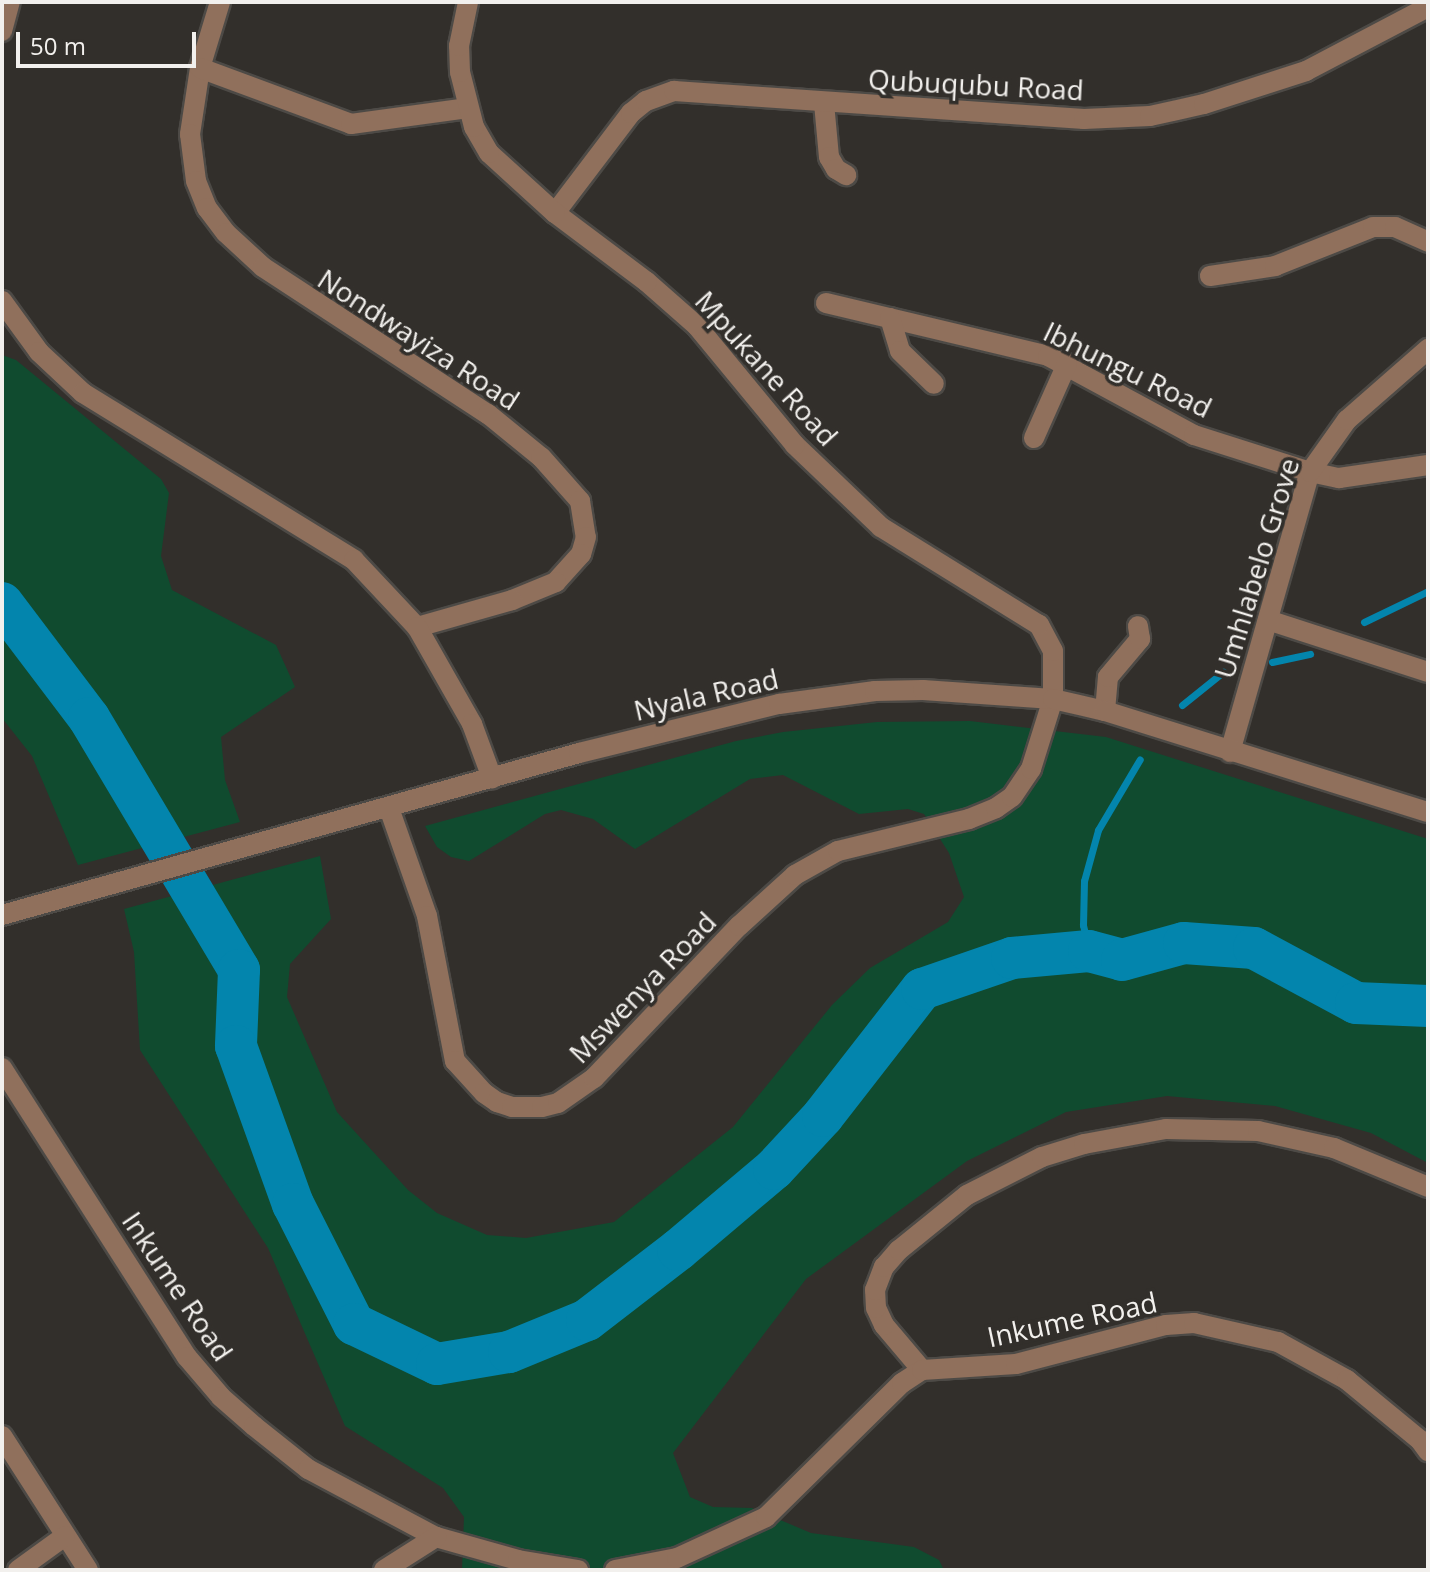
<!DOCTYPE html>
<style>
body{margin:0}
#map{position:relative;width:1430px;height:1572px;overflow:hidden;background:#322f2b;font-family:"Open Sans",sans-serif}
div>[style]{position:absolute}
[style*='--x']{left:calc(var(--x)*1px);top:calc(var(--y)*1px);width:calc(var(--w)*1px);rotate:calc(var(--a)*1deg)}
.green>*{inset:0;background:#104b2f}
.stream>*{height:7px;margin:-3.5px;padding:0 3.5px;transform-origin:3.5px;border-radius:3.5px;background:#0385ad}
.river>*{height:42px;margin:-21px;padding:0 21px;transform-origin:21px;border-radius:21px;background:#0385ad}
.roads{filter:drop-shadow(2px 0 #4d4a46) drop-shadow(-2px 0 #4d4a46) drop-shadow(0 2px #4d4a46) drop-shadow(0 -2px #4d4a46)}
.minor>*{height:20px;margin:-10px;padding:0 10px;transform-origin:10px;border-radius:10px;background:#90705c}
span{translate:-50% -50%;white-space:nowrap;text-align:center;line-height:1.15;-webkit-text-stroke:7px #322f2b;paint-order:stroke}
.street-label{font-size:28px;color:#f2f0ed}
.frame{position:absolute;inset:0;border:4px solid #f2f0ed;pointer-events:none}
.scale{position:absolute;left:16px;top:32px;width:180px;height:36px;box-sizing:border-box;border:4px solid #f2f0ed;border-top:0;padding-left:10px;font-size:24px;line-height:28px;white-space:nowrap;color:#f2f0ed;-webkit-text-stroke:6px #322f2b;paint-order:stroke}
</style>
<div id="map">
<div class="green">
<i style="clip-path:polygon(2px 355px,16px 360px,161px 479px,169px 493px,161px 556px,172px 590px,276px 645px,295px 687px,221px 737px,225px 780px,240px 822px,78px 865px,32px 756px,2px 718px)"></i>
<i style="clip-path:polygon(970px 721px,1106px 737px,1428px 839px,1428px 1163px,1371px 1133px,1275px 1106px,1167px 1096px,1066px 1112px,967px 1161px,806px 1279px,673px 1453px,690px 1497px,713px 1507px,752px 1508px,811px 1533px,914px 1547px,939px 1560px,944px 1570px,462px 1570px,464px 1517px,443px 1488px,345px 1426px,268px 1248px,140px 1050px,134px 952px,124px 909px,320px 856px,331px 919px,290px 964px,287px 997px,337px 1112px,408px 1190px,437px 1213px,487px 1235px,526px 1238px,614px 1222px,733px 1127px,832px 1005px,870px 968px,948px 922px,964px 897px,949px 853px,924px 814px,908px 809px,859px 814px,783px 775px,750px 779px,635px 849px,593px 819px,561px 810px,545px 814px,469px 861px,451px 857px,437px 847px,425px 826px,736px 741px,783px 732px,877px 722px)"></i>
</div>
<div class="stream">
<i style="--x:1364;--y:622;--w:71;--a:-25.8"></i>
<i style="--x:1272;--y:662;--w:39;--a:-12"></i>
<i style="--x:1182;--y:705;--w:53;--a:-38.8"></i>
<i style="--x:1089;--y:951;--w:27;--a:-103"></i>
<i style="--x:1083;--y:925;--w:44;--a:-88.7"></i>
<i style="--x:1084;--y:881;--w:53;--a:-74.6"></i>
<i style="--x:1098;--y:830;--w:82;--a:-59.4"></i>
</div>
<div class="river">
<i style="--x:2;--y:603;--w:144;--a:52.9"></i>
<i style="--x:89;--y:718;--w:293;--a:59.2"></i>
<i style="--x:239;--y:970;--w:76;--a:92.3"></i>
<i style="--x:236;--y:1046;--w:168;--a:70.2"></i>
<i style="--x:293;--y:1204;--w:135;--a:63.1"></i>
<i style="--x:354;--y:1324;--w:92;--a:25.7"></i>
<i style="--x:437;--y:1364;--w:73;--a:-9.5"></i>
<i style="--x:509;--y:1352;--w:84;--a:-22.3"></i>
<i style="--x:587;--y:1320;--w:115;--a:-37.6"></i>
<i style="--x:678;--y:1250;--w:126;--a:-40.2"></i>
<i style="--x:774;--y:1169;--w:72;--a:-47.2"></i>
<i style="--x:823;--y:1116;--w:161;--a:-52.1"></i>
<i style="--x:922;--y:989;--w:95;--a:-19"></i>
<i style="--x:1012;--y:958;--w:77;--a:-5.2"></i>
<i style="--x:1089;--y:951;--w:34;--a:15"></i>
<i style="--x:1122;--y:960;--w:64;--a:-15.3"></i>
<i style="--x:1184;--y:943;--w:70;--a:4.1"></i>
<i style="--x:1254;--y:948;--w:116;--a:28.3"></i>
<i style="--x:1356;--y:1003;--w:72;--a:2.4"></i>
</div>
<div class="roads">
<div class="minor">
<i style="--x:220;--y:2;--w:69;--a:106.9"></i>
<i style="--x:200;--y:68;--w:67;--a:98.6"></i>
<i style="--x:190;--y:134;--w:47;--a:82.7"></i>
<i style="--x:196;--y:181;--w:29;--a:68"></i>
<i style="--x:207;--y:208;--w:31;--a:53"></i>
<i style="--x:226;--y:233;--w:50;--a:42.6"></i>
<i style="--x:263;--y:267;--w:269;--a:33.2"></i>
<i style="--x:488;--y:414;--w:68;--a:39.1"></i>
<i style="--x:541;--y:457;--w:59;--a:48.4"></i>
<i style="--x:580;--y:501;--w:36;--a:81"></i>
<i style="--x:586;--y:537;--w:18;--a:106"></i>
<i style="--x:581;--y:554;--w:38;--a:132"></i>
<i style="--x:556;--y:582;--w:48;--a:157.8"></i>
<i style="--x:512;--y:600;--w:99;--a:164.1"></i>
<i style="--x:2;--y:31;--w:30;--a:-75"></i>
<i style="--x:200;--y:68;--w:161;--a:20.3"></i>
<i style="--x:351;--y:124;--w:118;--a:-7.8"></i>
<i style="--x:824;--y:103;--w:54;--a:84.7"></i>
<i style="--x:829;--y:157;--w:14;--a:60"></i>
<i style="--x:836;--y:169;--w:12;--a:31"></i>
<i style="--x:555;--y:213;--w:126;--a:-52.8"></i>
<i style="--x:631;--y:113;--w:19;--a:-39"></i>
<i style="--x:646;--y:101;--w:30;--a:-20"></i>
<i style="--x:674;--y:91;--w:411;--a:3.9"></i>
<i style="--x:1084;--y:119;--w:66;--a:-2.6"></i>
<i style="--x:1150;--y:116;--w:55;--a:-12.5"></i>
<i style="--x:1204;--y:104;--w:107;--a:-17.9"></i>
<i style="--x:1306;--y:71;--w:138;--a:-27.7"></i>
<i style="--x:1210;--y:276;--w:66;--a:-8.7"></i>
<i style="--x:1275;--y:266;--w:105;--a:-21.7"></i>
<i style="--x:1373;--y:227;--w:22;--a:0"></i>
<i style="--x:1395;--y:227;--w:36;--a:24"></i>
<i style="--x:2;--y:301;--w:63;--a:54"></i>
<i style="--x:39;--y:352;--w:60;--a:43"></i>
<i style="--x:83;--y:393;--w:318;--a:31.6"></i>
<i style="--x:354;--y:560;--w:92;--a:46.8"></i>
<i style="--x:417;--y:627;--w:112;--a:60.4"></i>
<i style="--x:472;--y:724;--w:58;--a:69.7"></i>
<i style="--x:826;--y:303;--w:228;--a:13.4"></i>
<i style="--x:1048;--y:356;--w:166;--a:28.4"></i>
<i style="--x:1194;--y:435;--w:122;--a:17.7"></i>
<i style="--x:1310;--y:472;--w:30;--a:12"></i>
<i style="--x:1339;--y:478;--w:90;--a:-8.3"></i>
<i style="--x:890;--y:318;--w:34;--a:73"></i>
<i style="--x:900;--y:351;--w:47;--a:44.1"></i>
<i style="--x:1034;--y:438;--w:81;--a:-66"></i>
<i style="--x:1268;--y:620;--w:168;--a:18"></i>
<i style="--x:1105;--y:711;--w:34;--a:-85"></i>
<i style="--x:1108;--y:677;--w:50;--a:-49.9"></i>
<i style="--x:1140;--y:639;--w:13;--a:-99"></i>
<i style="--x:1230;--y:752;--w:291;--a:-74.1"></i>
<i style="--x:1310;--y:472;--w:64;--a:-54.6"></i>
<i style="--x:1347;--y:420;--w:108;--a:-41.2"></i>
<i style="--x:389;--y:808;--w:114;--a:70.6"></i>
<i style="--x:427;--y:916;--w:148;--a:79.1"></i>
<i style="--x:455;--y:1061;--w:43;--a:47.8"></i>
<i style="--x:484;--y:1093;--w:16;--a:35"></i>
<i style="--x:497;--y:1102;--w:16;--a:18"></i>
<i style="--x:512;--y:1107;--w:30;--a:0"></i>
<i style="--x:542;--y:1107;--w:16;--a:-14"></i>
<i style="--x:558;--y:1103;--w:44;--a:-34.8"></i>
<i style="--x:594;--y:1078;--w:210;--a:-46.4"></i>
<i style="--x:739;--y:926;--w:76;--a:-42.3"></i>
<i style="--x:795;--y:875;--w:49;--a:-29.2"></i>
<i style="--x:838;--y:851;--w:135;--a:-13.7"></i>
<i style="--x:969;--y:819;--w:29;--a:-22"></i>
<i style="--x:996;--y:808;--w:19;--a:-35"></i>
<i style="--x:1012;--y:797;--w:34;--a:-56"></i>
<i style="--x:1031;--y:769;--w:73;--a:-72.6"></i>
<i style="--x:1053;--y:699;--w:48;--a:-90"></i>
<i style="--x:1053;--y:651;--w:30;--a:-118"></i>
<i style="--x:1039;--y:625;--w:186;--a:-148.2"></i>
<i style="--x:881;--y:527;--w:119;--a:-136.4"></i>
<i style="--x:795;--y:445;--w:154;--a:-129.5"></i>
<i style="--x:697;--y:326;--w:67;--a:-138.7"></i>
<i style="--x:647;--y:282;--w:115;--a:-143.1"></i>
<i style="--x:555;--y:213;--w:89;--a:-137.7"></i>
<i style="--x:489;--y:153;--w:30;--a:-120"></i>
<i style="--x:474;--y:127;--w:57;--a:-104.3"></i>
<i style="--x:460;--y:72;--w:26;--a:-92"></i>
<i style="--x:459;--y:46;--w:45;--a:-78.4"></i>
<i style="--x:2;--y:915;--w:599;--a:-15.68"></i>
<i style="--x:579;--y:753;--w:206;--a:-13.8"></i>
<i style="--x:779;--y:704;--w:97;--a:-7.7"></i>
<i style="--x:875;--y:691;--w:48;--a:-1.2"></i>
<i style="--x:923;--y:690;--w:130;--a:4"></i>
<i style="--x:1053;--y:699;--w:53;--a:13"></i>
<i style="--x:1105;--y:711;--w:338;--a:17.4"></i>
<i style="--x:2;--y:1068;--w:343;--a:57.4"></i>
<i style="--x:187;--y:1357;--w:52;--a:49.6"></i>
<i style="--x:221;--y:1397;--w:44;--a:41.3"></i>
<i style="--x:254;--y:1426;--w:69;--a:38.5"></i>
<i style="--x:308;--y:1469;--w:145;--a:28"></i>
<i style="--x:436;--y:1537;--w:85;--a:15.7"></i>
<i style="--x:518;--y:1560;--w:61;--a:9.5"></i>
<i style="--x:922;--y:1370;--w:59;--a:-130.2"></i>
<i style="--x:884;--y:1325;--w:19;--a:-115"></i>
<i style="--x:876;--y:1308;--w:18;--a:-93"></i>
<i style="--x:875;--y:1290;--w:25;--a:-69"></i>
<i style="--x:884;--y:1267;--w:23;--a:-49"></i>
<i style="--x:899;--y:1250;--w:87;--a:-39"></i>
<i style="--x:967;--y:1195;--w:84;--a:-26.9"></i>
<i style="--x:1042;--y:1157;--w:44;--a:-17.2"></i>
<i style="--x:1084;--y:1144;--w:83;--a:-10.4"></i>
<i style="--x:1166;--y:1129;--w:92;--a:1.2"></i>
<i style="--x:1258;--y:1131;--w:78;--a:12.6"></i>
<i style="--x:1334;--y:1148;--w:102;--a:22.5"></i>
<i style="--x:2;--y:1436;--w:159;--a:57.3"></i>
<i style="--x:18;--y:1570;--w:58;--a:-35.9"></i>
<i style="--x:384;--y:1570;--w:62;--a:-32.4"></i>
<i style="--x:615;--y:1570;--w:63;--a:-11"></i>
<i style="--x:677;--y:1558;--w:98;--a:-24.7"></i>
<i style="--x:766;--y:1517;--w:191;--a:-44.6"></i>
<i style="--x:902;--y:1383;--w:24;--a:-33"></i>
<i style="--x:922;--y:1370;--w:94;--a:-3.7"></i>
<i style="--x:1016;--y:1364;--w:155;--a:-14.6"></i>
<i style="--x:1166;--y:1325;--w:28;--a:-4"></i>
<i style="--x:1194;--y:1323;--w:86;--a:12.7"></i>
<i style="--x:1278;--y:1342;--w:79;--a:28.8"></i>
<i style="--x:1347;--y:1380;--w:94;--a:39.4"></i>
<i style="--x:1420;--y:1440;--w:14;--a:54"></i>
</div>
</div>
<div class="street-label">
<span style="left:976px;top:84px;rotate:3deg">Qubuqubu Road</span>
<span style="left:419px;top:339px;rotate:33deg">Nondwayiza Road</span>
<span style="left:767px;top:368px;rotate:48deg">Mpukane Road</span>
<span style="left:1128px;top:369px;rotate:26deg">Ibhungu Road</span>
<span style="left:1256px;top:568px;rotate:-73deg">Umhlabelo Grove</span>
<span style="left:706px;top:694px;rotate:-13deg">Nyala Road</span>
<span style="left:642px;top:987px;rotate:-46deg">Mswenya Road</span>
<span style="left:178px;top:1286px;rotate:56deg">Inkume Road</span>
<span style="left:1072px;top:1319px;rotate:-12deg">Inkume Road</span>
</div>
<div class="frame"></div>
<div class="scale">50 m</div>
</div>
